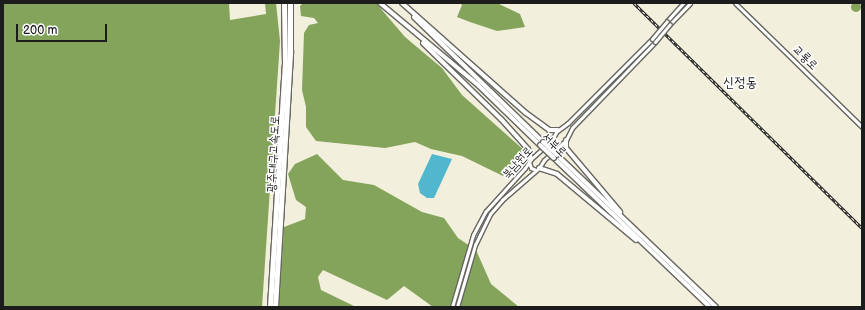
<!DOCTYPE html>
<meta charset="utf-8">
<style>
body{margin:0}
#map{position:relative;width:865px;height:310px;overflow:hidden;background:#f3efdd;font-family:"Balsamiq Sans","Poor Story",sans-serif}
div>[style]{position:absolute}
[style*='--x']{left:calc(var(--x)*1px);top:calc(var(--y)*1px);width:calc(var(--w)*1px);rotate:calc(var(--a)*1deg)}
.forest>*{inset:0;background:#83a45a}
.round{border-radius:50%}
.water>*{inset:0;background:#51b7cf}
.roads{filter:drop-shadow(1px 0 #676660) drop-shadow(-1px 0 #676660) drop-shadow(0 1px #676660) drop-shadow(0 -1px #676660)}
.tertiary>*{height:3px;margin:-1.5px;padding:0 1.5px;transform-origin:1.5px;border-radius:1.5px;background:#fff}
.trunk>*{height:4px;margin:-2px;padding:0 2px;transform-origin:2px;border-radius:2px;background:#fff}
.motorway>*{height:4.5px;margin:-2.25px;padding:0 2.25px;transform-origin:2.25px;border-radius:2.25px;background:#fff}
.rail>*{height:2.5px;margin-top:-1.25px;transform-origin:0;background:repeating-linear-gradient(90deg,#fff 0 3px,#1c1c1c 0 6px);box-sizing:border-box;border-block:1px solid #1c1c1c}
.bridges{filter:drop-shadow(1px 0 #676660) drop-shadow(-1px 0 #676660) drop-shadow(0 1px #676660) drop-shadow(0 -1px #676660)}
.tertiary-bridge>*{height:3px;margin:-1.5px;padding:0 1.5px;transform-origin:1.5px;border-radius:1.5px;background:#fff}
.trunk-bridge>*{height:4px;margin:-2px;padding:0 2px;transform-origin:2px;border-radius:2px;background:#fff}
span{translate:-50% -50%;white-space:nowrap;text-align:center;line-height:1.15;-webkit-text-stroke:3px #fff;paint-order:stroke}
.street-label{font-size:12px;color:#1c1c1c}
.quarter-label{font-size:14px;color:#1c1c1c}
.frame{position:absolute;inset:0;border:4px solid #1c1c1c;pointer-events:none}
.scale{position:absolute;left:16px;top:24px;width:91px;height:18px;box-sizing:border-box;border:2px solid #1c1c1c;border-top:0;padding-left:5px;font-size:12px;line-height:14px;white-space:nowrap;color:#1c1c1c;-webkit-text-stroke:3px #fff;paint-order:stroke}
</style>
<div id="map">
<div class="forest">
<i class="round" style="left:851px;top:2px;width:10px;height:10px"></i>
<i style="clip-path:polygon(3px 3px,229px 3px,230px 20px,266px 14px,265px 3px,276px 3px,280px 41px,262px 307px,3px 307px)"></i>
<i style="clip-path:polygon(303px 3px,376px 3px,405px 37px,442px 68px,462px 95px,525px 151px,517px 154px,503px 176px,462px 156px,431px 149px,415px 142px,385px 148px,316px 141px,306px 127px,306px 107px,302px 90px,304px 33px,309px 25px,318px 23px,314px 18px,301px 16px,300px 6px)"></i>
<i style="clip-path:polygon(460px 3px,497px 3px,520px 14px,525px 27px,497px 31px,470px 22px,457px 17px,462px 5px)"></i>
<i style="clip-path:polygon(317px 154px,343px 180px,374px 185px,422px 212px,444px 218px,458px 238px,476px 250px,491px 284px,519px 307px,433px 307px,404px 286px,387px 300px,323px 270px,318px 277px,321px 290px,356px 307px,279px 307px,284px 227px,305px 219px,306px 207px,296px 200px,288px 174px,295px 164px)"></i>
</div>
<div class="water">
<i style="clip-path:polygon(432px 154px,452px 159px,434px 198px,427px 198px,420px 193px,418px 184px)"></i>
</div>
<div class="roads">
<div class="tertiary">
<i style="--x:735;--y:3;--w:177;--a:44.3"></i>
<i style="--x:667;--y:21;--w:24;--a:-48"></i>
<i style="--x:670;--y:24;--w:29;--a:-46"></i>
<i style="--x:529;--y:162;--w:6;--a:72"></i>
<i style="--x:531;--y:168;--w:5;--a:22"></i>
<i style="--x:452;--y:307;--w:75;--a:-73.7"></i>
<i style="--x:473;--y:235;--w:27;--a:-62"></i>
<i style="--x:486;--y:211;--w:58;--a:-47.8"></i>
<i style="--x:525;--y:168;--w:11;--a:-56"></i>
<i style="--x:531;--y:159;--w:28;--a:-42"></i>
<i style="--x:552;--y:140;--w:9;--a:-63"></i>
<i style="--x:556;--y:132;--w:15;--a:-37"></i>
<i style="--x:568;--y:123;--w:119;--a:-45"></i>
<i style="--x:457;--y:307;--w:65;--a:-73.8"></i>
<i style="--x:475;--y:245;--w:34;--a:-64"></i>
<i style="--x:490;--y:214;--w:18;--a:-49"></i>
<i style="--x:502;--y:200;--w:49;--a:-40.9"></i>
<i style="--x:539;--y:168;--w:9;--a:-58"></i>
<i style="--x:544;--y:160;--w:30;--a:-42"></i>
<i style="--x:566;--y:140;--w:13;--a:-63"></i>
<i style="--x:572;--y:128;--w:120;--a:-46"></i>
</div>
<div class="trunk">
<i style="--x:380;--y:3;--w:128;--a:39.9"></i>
<i style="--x:478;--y:85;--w:86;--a:44.1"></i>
<i style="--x:402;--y:3;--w:166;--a:41.6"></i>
<i style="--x:526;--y:113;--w:29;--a:36"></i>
<i style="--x:549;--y:130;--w:9;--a:0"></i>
<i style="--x:414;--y:17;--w:180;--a:44.1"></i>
<i style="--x:423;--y:43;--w:109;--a:44.3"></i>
<i style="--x:501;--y:119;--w:40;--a:48"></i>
<i style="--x:528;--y:149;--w:10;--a:73"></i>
<i style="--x:566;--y:140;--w:8;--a:90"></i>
<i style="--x:566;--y:148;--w:84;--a:49.8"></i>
<i style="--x:557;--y:155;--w:220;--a:43.7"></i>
<i style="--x:554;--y:158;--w:216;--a:43.7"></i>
<i style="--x:539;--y:168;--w:19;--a:18"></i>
<i style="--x:557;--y:174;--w:103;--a:39.9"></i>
</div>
<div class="motorway">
<i style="--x:270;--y:307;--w:242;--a:-86.5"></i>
<i style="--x:285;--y:65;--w:62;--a:-90.9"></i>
<i style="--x:275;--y:307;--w:256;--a:-86.6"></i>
<i style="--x:290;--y:51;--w:48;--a:-90"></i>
</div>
</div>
<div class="rail">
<i style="--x:634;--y:3;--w:320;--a:44.6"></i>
</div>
<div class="bridges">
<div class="tertiary-bridge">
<i style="--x:652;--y:39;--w:23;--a:-50"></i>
<i style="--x:655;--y:42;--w:23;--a:-50"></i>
</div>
<div class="trunk-bridge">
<i style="--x:543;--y:142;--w:19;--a:43"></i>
<i style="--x:540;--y:145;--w:19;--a:43"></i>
</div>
</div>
<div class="street-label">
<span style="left:805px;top:58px;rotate:45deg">교룡로</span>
<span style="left:554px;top:145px;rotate:44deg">서부로</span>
<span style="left:274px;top:154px;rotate:-87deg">광주대구고속도로</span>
<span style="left:518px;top:163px;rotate:-48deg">북남원로</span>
</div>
<div class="quarter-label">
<span style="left:740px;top:83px">신정동</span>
</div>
<div class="frame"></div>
<div class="scale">200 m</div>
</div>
